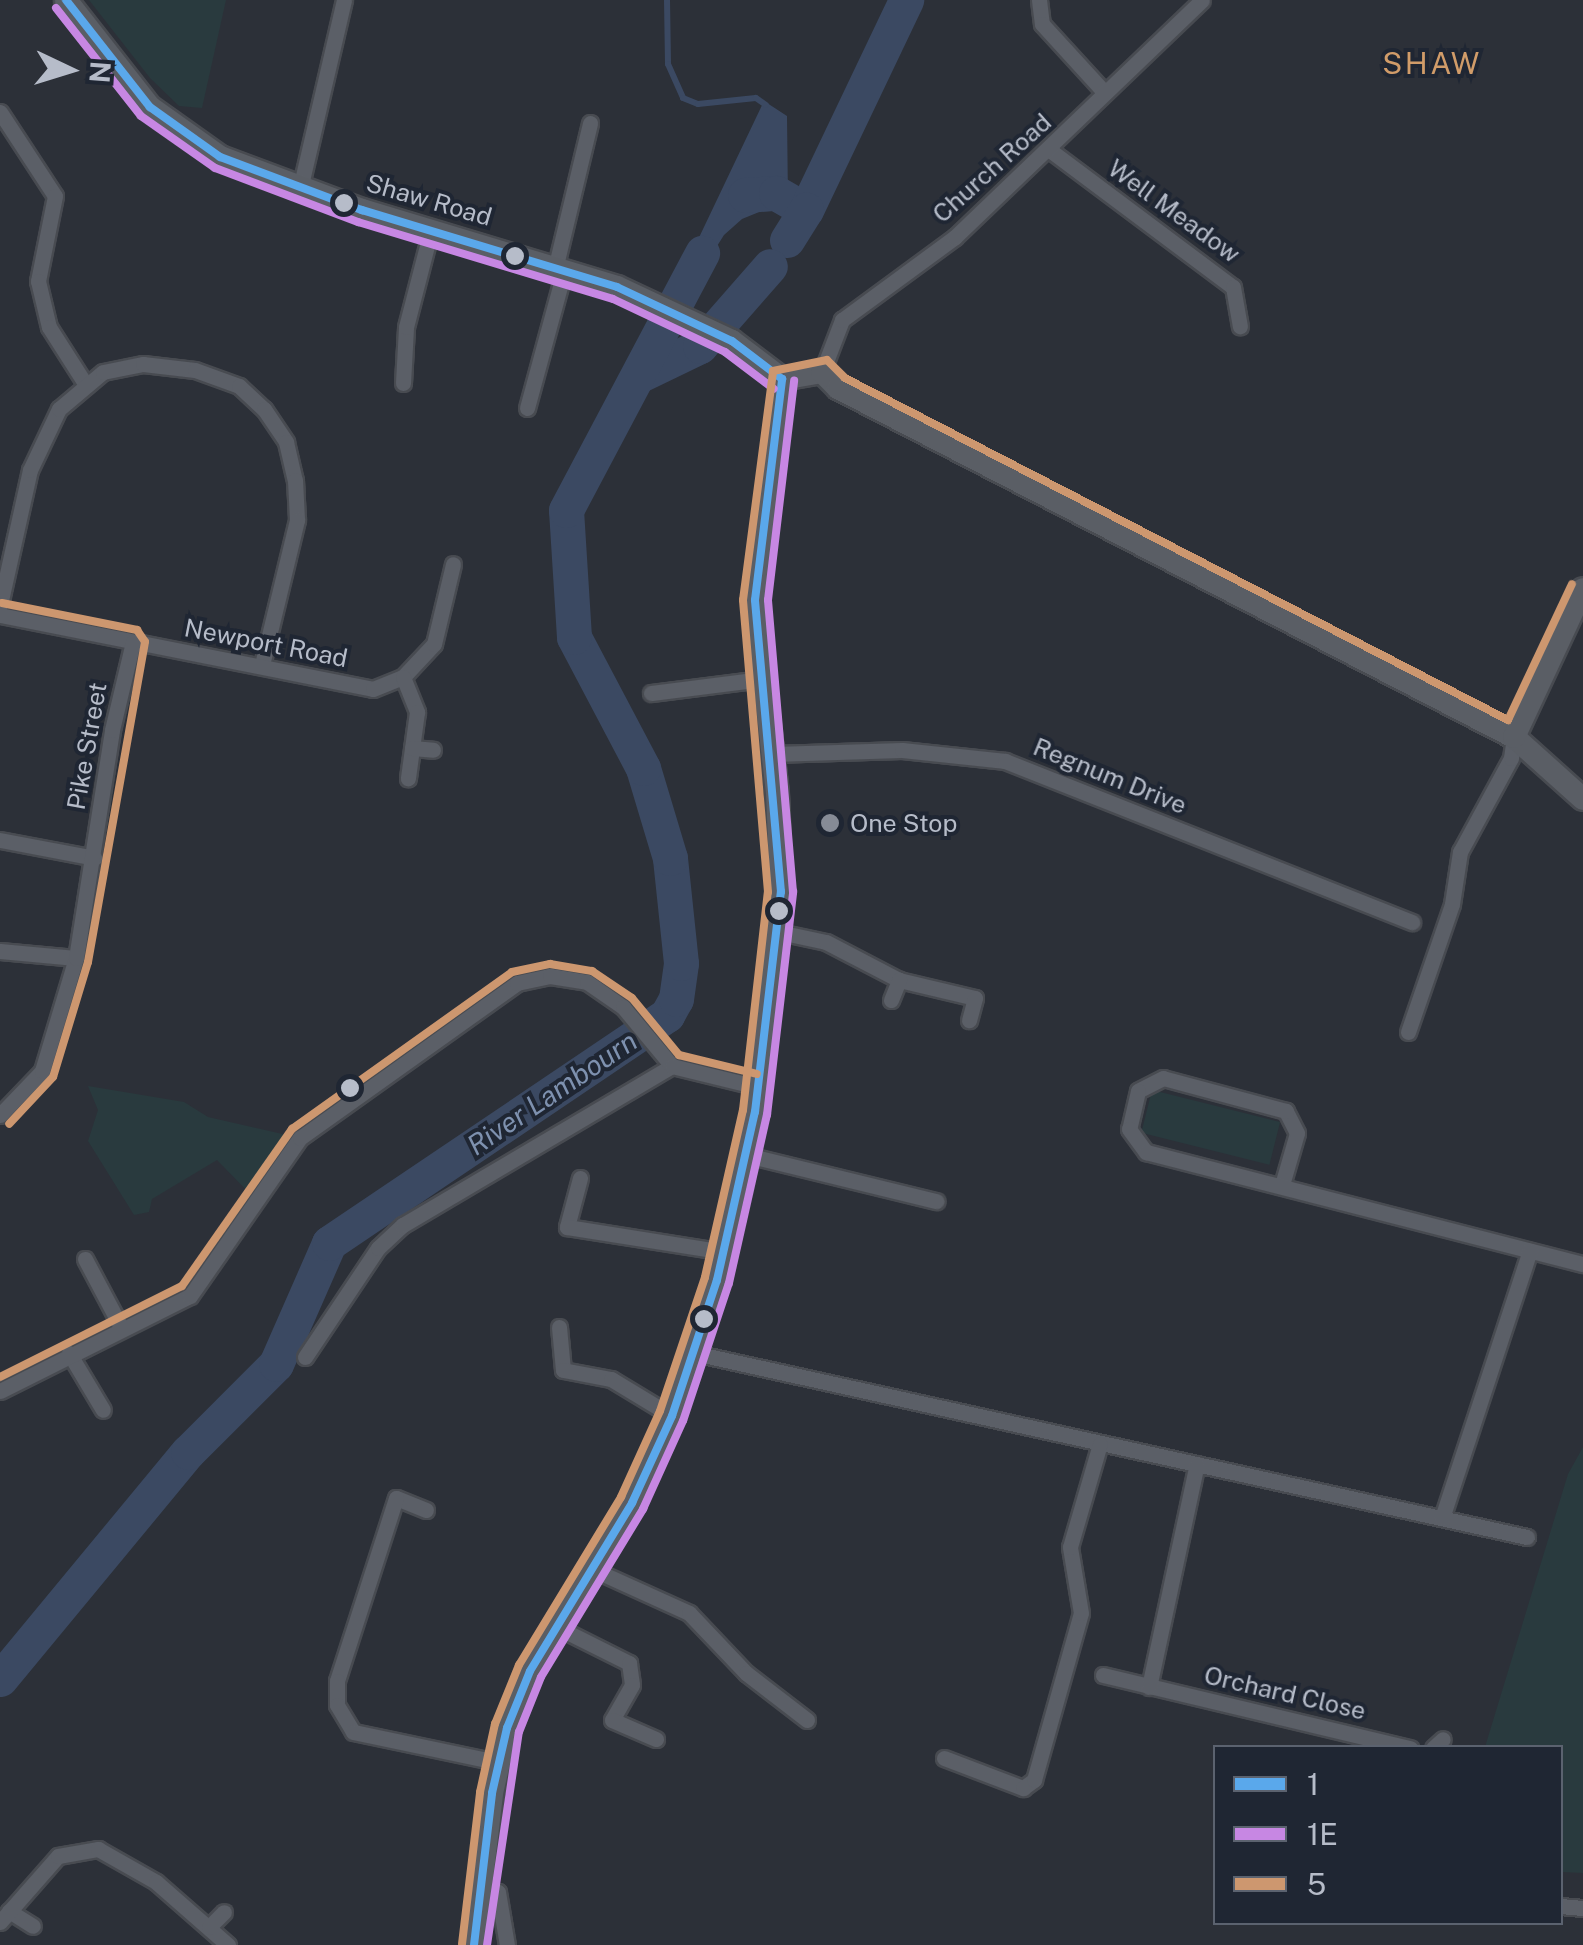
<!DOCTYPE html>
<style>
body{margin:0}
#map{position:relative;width:1583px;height:1945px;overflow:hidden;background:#2c3038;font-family:"Public Sans",sans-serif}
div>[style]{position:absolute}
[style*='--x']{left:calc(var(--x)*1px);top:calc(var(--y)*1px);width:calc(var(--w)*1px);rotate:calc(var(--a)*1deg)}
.green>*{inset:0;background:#293a3e;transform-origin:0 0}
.water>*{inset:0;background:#3b4962}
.stream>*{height:6px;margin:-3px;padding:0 3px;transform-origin:3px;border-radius:3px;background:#3b4962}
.river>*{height:35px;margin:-17.5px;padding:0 17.5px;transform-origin:17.5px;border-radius:17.5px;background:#3b4962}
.roads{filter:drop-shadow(2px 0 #484b51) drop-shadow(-2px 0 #484b51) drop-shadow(0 2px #484b51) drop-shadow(0 -2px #484b51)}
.street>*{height:15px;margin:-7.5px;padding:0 7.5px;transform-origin:7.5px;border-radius:7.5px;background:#5b5f67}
.secondary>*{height:22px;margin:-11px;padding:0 11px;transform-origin:11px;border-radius:11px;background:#5a5e65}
.bus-1>*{height:8px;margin:-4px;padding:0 4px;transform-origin:4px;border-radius:4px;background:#5aa8eb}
.bus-2>*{height:8px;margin:-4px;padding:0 4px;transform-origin:4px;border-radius:4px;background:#c787e3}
.bus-3>*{height:8px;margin:-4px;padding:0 4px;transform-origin:4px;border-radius:4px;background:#cd976f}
.dots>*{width:28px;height:28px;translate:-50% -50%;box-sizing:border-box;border:5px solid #1f2633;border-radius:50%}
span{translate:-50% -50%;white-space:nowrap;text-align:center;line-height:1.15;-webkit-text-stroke:8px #1f2633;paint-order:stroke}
.street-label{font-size:25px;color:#b6bcc9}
.poi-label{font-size:25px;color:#b6bcc9}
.left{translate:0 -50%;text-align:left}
.water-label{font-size:28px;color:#7e91af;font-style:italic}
.quarter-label{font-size:30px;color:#d19c69;letter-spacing:2.5px}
.legend{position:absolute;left:1213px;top:1745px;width:350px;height:180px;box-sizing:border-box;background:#1f2633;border:2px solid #5b626f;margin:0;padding:12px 18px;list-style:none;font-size:30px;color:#b6bcc9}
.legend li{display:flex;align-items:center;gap:20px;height:50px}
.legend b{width:50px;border:2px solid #5b626f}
.north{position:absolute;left:20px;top:20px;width:100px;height:100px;-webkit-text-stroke:8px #1f2633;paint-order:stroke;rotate:94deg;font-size:28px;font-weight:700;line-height:40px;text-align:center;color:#b6bcc9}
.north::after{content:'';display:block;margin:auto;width:35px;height:45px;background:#b6bcc9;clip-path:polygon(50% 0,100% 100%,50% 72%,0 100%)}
</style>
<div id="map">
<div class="green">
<i style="clip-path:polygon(89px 0,226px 0,202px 108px,179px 106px,150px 78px)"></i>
<i style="clip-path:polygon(88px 1086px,184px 1102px,208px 1117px,300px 1138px,258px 1202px,217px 1160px,152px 1199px,149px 1212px,134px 1215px,88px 1141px,98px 1110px)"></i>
<i style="left:1152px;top:1090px;width:132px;height:44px;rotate:14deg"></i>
<i style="clip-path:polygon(1583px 1447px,1583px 1873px,1561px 1872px,1560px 1748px,1485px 1747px,1568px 1474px)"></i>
</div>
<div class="water">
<i style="clip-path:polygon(764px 101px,787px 116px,788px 200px,742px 219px,724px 235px,685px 297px,674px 290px)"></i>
</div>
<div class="stream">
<i style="--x:667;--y:0;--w:64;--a:89.1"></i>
<i style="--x:668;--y:64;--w:37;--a:66"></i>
<i style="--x:683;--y:98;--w:16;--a:22"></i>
<i style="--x:698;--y:104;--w:58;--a:-5.9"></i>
<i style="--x:756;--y:98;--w:12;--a:35"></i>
</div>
<div class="river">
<i style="--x:745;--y:195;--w:31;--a:-4"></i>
<i style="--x:776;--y:193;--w:34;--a:30"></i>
<i style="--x:806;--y:210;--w:233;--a:-64.5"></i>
<i style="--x:787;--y:240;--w:36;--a:-58"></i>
<i style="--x:638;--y:376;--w:69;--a:-25.8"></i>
<i style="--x:700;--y:346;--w:106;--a:-48.8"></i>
<i style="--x:0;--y:1679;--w:295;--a:-50.4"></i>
<i style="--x:188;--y:1452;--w:124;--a:-45"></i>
<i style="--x:276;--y:1364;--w:132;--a:-66.3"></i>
<i style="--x:329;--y:1243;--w:408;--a:-34"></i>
<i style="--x:667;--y:1015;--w:18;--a:-61"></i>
<i style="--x:676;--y:999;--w:36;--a:-82"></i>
<i style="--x:681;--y:963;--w:106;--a:-96"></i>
<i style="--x:670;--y:858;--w:94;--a:-106.7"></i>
<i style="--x:643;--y:768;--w:148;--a:-117.8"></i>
<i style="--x:574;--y:637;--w:127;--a:-93.6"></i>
<i style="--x:566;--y:510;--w:291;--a:-62.1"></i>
</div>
<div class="roads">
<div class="street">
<i style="--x:1039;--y:0;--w:24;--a:83"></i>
<i style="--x:1042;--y:24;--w:93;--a:47.6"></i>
<i style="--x:0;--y:112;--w:100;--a:56.8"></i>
<i style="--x:55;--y:196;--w:87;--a:101.3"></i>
<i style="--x:38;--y:281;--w:47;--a:76.6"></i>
<i style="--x:49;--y:327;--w:65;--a:57.5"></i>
<i style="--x:1051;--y:151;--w:227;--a:36.8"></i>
<i style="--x:1233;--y:287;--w:40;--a:80"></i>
<i style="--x:300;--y:189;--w:194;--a:-76.9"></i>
<i style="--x:556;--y:265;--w:146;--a:-76.5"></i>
<i style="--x:822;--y:372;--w:56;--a:-69"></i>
<i style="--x:842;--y:320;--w:140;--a:-36.3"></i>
<i style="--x:955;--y:237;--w:342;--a:-43.8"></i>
<i style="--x:403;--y:383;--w:56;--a:-86.9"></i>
<i style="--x:406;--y:327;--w:100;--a:-75.5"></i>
<i style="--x:527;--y:408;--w:145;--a:-74.8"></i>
<i style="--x:0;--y:605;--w:138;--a:-77.5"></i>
<i style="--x:30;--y:470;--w:68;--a:-64.6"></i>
<i style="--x:59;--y:409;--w:57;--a:-40.1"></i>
<i style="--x:103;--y:372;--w:41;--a:-11.3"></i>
<i style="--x:143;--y:364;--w:52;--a:6.6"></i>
<i style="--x:195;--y:370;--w:47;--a:20"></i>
<i style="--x:239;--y:386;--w:34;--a:43"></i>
<i style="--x:264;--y:409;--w:40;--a:56"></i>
<i style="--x:286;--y:442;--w:39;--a:77"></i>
<i style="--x:295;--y:480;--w:40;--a:87.1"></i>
<i style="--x:297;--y:520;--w:149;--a:103.6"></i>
<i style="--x:0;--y:615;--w:380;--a:11.2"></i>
<i style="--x:373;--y:689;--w:32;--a:-22"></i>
<i style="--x:403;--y:677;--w:45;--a:-46.8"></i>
<i style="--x:434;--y:644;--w:82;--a:-76.6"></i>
<i style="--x:403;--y:677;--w:38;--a:68"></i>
<i style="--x:417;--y:712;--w:67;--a:97.8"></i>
<i style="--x:651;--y:693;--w:112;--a:-7.2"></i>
<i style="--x:412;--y:748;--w:21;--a:5"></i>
<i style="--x:773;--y:754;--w:129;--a:-1.8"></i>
<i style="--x:902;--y:750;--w:104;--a:6.1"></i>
<i style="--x:1005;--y:761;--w:438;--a:21.6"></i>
<i style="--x:0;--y:840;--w:96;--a:10.8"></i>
<i style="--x:779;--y:932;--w:48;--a:12"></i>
<i style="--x:826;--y:942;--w:82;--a:27.5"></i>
<i style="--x:899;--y:980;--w:78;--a:13.3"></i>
<i style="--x:975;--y:998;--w:23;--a:105"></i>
<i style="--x:0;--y:951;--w:76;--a:5.3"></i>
<i style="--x:891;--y:1000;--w:22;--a:-68"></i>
<i style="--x:1408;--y:1032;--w:135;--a:-71"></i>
<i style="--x:1452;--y:904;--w:53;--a:-81.3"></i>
<i style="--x:1460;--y:852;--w:107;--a:-61.5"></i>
<i style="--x:1511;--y:758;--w:21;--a:-82"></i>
<i style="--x:0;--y:1115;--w:61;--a:-46.3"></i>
<i style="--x:42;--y:1071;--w:118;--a:-73.3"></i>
<i style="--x:76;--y:958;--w:231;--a:-81"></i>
<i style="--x:112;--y:730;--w:90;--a:-76.6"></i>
<i style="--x:747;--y:1155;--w:195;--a:13.7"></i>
<i style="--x:580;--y:1178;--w:51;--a:104.9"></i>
<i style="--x:567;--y:1227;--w:159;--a:9"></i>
<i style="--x:1282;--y:1185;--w:54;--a:-73.9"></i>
<i style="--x:1297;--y:1133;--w:25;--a:-117"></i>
<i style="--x:1286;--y:1111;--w:127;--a:-165"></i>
<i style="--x:1163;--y:1078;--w:28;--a:153"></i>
<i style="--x:1138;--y:1091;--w:39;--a:103"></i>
<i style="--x:1129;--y:1129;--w:29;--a:54"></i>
<i style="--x:1146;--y:1152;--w:451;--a:14.4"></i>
<i style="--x:85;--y:1259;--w:79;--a:62.1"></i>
<i style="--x:559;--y:1327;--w:43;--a:84.7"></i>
<i style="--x:563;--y:1370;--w:49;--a:10.6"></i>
<i style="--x:611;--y:1379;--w:71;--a:31.2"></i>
<i style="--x:69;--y:1353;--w:66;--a:59.2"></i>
<i style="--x:694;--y:1353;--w:853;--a:12.46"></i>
<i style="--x:305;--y:1357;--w:131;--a:-56.2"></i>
<i style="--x:378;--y:1248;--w:34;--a:-43"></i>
<i style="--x:403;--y:1225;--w:312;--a:-30.6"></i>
<i style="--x:0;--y:1391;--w:212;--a:-26.6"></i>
<i style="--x:190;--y:1296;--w:193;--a:-55.2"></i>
<i style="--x:300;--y:1138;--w:267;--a:-35.5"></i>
<i style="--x:517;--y:983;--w:34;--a:-12"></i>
<i style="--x:550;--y:976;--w:37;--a:9"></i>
<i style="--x:587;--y:982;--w:44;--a:34.8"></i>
<i style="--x:623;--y:1007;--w:77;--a:50.3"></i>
<i style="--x:672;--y:1066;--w:84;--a:13.7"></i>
<i style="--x:426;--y:1510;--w:32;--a:-158"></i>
<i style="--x:396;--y:1498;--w:192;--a:107.9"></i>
<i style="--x:337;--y:1681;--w:24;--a:90"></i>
<i style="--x:337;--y:1705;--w:31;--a:59"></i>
<i style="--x:353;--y:1732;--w:147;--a:11.8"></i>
<i style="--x:1442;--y:1518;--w:281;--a:-71.8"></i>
<i style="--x:592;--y:1569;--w:107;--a:24.4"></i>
<i style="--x:689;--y:1613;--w:83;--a:46.5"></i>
<i style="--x:746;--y:1673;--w:77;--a:37.6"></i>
<i style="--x:555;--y:1626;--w:83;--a:26.6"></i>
<i style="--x:629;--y:1663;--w:22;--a:82"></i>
<i style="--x:632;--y:1685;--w:40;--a:119.7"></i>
<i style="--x:612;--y:1720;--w:48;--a:23.4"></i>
<i style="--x:1103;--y:1675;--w:316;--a:13.4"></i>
<i style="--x:1149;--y:1687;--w:228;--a:-77.9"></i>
<i style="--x:1433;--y:1748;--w:13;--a:-42"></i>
<i style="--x:944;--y:1758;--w:85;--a:20.8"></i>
<i style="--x:1023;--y:1788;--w:14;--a:-36"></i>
<i style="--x:1034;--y:1780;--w:173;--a:-74.3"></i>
<i style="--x:1081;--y:1613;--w:67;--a:-99.5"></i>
<i style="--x:1070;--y:1547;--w:107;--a:-73.8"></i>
<i style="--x:480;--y:1889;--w:18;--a:9"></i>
<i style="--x:498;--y:1892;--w:54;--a:80.4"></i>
<i style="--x:1560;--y:1906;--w:23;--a:5"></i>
<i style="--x:9;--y:1911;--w:28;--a:32"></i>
<i style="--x:0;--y:1922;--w:88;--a:-48.7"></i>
<i style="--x:58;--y:1856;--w:41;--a:-9.9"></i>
<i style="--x:98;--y:1849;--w:67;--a:29.6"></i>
<i style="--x:156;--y:1882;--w:96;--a:41.2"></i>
<i style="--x:209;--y:1927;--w:21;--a:-45"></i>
</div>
<div class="secondary">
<i style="--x:66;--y:0;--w:136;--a:51.9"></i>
<i style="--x:150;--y:107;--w:86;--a:35.5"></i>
<i style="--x:220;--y:157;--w:152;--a:20.5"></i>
<i style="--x:362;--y:210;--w:266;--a:16.8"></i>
<i style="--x:617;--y:287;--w:127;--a:25.2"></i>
<i style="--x:732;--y:341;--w:63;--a:37.2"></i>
<i style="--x:782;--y:379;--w:41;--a:-9.9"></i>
<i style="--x:822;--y:372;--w:23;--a:45"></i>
<i style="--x:838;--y:388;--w:761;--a:27.31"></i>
<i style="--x:1514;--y:737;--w:93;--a:41.9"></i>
<i style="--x:1514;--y:737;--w:163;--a:-65"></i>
<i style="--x:474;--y:1945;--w:153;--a:-83.2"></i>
<i style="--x:492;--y:1793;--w:67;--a:-77"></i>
<i style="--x:507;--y:1728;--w:61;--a:-68"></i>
<i style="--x:530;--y:1671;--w:197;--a:-58.7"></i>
<i style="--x:632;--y:1503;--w:96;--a:-65.3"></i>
<i style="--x:672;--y:1416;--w:143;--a:-71.7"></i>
<i style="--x:717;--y:1280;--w:172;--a:-77.3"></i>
<i style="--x:755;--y:1112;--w:222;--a:-83.3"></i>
<i style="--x:781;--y:892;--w:99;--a:-92.3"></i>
<i style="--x:777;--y:793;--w:194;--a:-96.5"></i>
<i style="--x:755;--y:600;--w:223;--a:-83"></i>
</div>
</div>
<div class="bus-1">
<i style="--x:66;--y:0;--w:136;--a:51.9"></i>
<i style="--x:150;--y:107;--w:86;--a:35.5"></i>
<i style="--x:220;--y:157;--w:152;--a:20.5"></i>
<i style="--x:362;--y:210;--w:266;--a:16.8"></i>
<i style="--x:617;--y:287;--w:127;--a:25.2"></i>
<i style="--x:732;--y:341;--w:63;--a:37.2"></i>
<i style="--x:474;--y:1945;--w:153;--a:-83.2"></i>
<i style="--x:492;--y:1793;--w:67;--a:-77"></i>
<i style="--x:507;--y:1728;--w:61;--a:-68"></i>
<i style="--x:530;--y:1671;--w:197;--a:-58.7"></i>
<i style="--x:632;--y:1503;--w:96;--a:-65.3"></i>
<i style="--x:672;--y:1416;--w:143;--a:-71.7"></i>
<i style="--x:717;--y:1280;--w:172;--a:-77.3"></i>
<i style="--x:755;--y:1112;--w:222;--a:-83.3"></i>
<i style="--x:781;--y:892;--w:293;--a:-95.1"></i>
<i style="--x:755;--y:600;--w:223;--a:-83"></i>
</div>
<div class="bus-2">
<i style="--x:56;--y:8;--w:137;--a:51.8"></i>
<i style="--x:141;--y:116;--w:90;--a:35.1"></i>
<i style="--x:215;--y:168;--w:153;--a:20.7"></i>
<i style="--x:358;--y:222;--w:266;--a:16.8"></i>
<i style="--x:613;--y:299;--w:124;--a:25.3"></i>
<i style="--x:725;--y:352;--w:61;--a:37.1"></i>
<i style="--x:487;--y:1945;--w:215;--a:-81.5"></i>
<i style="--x:519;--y:1732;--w:59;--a:-68.2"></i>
<i style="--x:541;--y:1677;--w:197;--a:-58.7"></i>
<i style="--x:643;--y:1509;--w:97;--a:-65.6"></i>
<i style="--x:683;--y:1421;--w:145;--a:-71.6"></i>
<i style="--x:729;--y:1283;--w:172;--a:-77.3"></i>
<i style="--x:767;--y:1115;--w:225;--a:-83.3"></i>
<i style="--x:793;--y:892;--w:293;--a:-94.9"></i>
<i style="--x:768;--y:600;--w:221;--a:-83.2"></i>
</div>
<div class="bus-3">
<i style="--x:2;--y:603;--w:138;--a:11.3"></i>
<i style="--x:137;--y:630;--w:14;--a:56"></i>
<i style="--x:145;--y:642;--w:325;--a:100.1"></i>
<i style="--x:88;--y:962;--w:120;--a:106.9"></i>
<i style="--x:53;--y:1077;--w:64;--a:133.1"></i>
<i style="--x:0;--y:1377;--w:203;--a:-26.6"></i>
<i style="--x:182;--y:1286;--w:192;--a:-55"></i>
<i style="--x:292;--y:1129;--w:270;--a:-35.5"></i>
<i style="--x:512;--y:972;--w:39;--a:-12"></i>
<i style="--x:550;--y:964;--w:43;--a:9.5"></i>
<i style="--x:592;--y:971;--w:48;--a:34"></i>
<i style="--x:632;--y:998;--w:74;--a:50.5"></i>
<i style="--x:679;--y:1055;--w:80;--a:13.7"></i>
<i style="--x:462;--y:1944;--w:153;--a:-83.2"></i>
<i style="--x:480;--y:1792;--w:70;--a:-77.6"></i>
<i style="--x:495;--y:1724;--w:64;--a:-67.9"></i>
<i style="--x:519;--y:1665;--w:197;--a:-58.7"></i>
<i style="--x:621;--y:1497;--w:94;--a:-65.6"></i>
<i style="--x:660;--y:1411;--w:141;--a:-71.4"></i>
<i style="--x:705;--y:1277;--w:171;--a:-77.2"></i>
<i style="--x:743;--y:1110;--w:219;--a:-83.5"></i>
<i style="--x:768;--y:892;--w:293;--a:-94.9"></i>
<i style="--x:743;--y:600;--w:231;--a:-82.5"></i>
<i style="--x:773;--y:371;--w:55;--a:-11.5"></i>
<i style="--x:827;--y:360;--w:25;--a:45"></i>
<i style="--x:845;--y:378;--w:746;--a:27.29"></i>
<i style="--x:1508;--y:720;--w:150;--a:-64.8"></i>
</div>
<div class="dots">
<i style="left:344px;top:203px;background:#b6bcc9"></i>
<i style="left:515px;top:256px;background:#b6bcc9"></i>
<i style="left:830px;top:823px;background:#868b96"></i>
<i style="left:779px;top:911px;background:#b6bcc9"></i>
<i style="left:350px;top:1088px;background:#b6bcc9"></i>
<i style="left:704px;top:1319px;background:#b6bcc9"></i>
</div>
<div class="street-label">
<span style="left:992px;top:168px;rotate:-42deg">Church Road</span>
<span style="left:429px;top:200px;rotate:16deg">Shaw Road</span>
<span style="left:1174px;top:211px;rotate:36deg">Well Meadow</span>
<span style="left:266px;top:643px;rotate:11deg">Newport Road</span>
<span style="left:87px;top:746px;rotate:-80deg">Pike Street</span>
<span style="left:1110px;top:776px;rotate:22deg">Regnum Drive</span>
<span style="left:1285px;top:1693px;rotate:13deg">Orchard Close</span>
</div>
<div class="poi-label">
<span class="left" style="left:850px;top:823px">One Stop</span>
</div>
<div class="water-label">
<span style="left:552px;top:1093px;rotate:-34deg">River Lambourn</span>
</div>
<div class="quarter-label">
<span style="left:1432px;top:63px">SHAW</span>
</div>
<ul class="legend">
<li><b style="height:12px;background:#5aa8eb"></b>1</li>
<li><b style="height:12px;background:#c787e3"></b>1E</li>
<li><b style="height:12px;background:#cd976f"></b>5</li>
</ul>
<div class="north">N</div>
</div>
